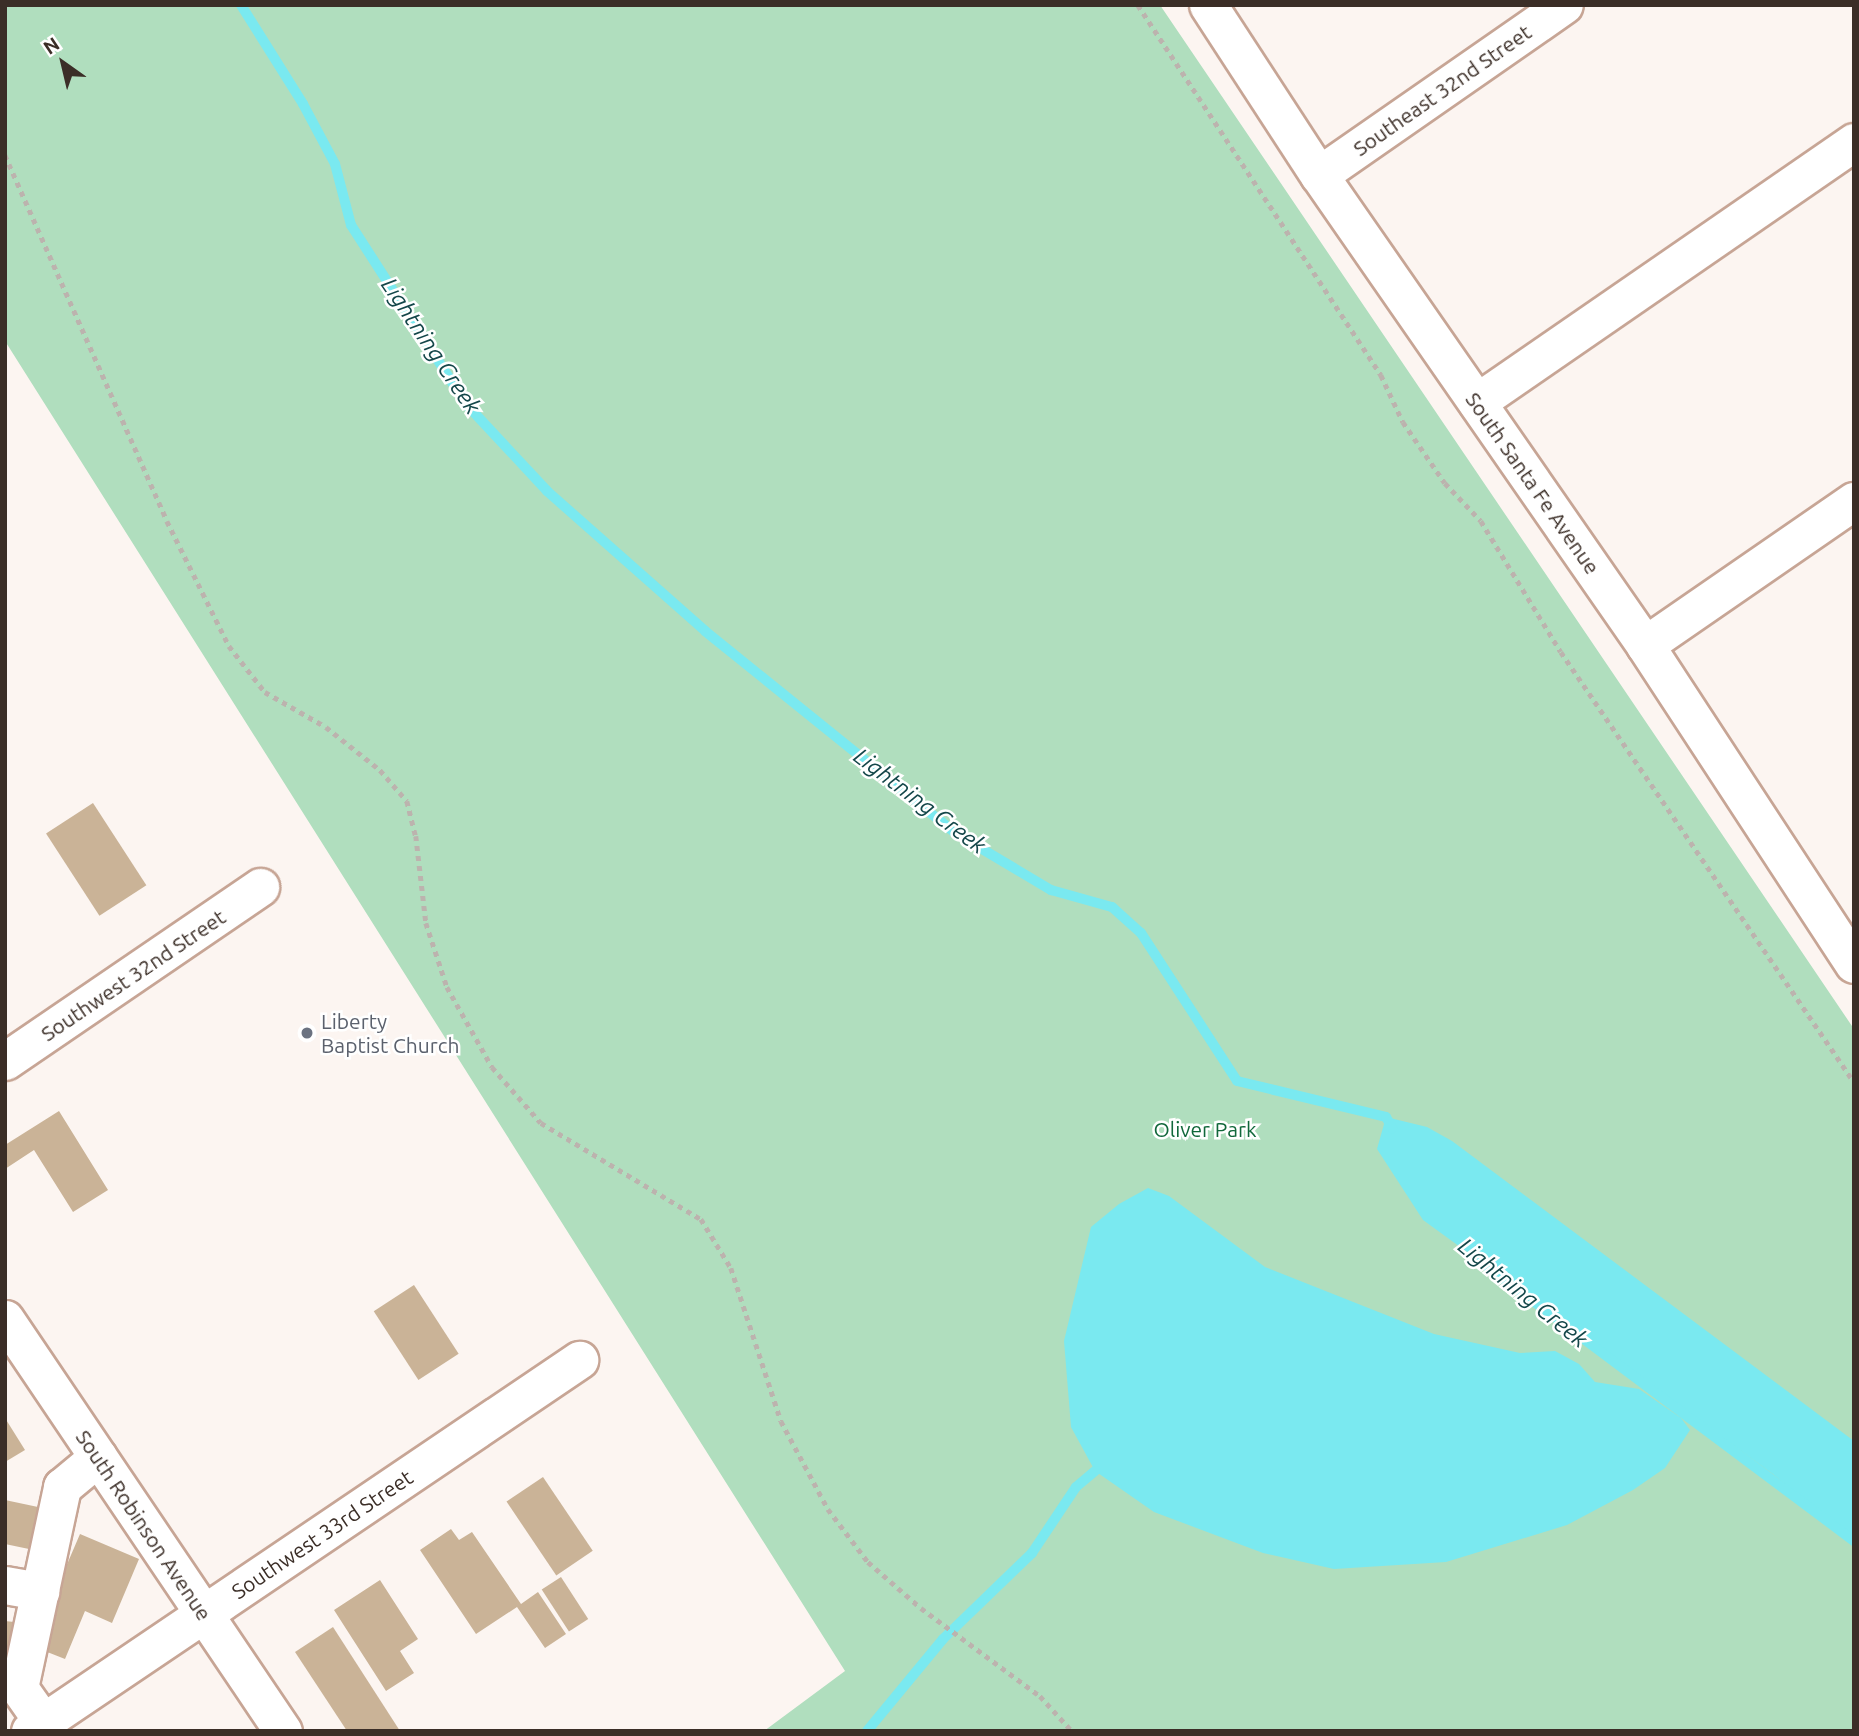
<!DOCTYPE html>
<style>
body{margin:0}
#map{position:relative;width:1859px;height:1736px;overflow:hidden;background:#fcf5f1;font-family:Ubuntu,sans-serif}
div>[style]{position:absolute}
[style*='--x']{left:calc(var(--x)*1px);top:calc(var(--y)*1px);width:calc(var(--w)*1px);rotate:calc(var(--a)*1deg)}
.green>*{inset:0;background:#b0debe}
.water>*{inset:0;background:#7ae9f0}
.stream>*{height:10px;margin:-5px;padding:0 5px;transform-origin:5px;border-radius:5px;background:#7ae9f0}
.building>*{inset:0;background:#cab397;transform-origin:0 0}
.path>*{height:4.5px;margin-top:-2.25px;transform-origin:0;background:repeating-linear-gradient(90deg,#bcb3ae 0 5px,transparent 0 10px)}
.roads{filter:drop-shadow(2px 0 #c7a595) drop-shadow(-2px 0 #c7a595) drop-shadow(0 2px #c7a595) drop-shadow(0 -2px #c7a595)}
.minor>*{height:37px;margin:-18.5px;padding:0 18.5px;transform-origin:18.5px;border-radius:18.5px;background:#fff}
.dots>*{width:19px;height:19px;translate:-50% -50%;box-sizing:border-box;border:4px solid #fff;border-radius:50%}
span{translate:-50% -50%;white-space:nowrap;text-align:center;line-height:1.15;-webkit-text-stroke:5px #fff;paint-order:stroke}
.street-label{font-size:21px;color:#3b2e27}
.worship-label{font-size:21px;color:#5b616d}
.left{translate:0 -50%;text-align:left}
.park-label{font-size:21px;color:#10673a}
.water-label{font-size:23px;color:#14474a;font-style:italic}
.frame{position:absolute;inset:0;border:7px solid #3b2e27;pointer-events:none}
.north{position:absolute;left:28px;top:28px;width:70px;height:70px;-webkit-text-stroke:5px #fff;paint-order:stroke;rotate:326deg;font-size:19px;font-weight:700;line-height:28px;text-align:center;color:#3b2e27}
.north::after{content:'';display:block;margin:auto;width:24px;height:32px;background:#3b2e27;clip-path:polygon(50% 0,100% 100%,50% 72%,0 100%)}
</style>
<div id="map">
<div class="green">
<i style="clip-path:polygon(5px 5px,1160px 5px,1854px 1029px,1854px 1731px,764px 1731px,845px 1671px,5px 341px)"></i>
</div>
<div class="water">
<i style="clip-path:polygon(1386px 1117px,1427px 1127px,1452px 1141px,1854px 1441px,1854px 1541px,1773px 1474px,1423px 1220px,1377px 1149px)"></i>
<i style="clip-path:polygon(1148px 1188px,1169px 1196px,1265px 1267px,1434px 1334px,1520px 1353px,1555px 1351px,1579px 1364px,1595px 1382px,1639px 1389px,1681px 1418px,1690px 1430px,1665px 1468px,1633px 1490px,1567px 1525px,1446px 1562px,1334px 1569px,1263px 1553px,1154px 1512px,1095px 1471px,1071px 1427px,1064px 1341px,1091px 1227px,1119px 1204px)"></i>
</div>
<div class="stream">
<i style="--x:241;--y:5;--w:117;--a:57.9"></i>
<i style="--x:303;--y:104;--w:68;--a:61.9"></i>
<i style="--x:335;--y:164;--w:63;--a:75.3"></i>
<i style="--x:351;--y:225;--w:213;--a:57.3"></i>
<i style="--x:466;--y:404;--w:119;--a:47"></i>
<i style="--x:547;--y:491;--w:211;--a:41.5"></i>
<i style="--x:705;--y:631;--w:321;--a:38.9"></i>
<i style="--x:955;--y:833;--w:112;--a:30.7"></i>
<i style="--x:1051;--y:890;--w:63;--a:15.6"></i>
<i style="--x:1112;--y:907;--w:39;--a:42"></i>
<i style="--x:1141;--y:933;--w:176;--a:57"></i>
<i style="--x:1237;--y:1081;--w:153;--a:13.6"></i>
<i style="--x:1386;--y:1117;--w:13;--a:61"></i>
<i style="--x:1481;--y:1262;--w:466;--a:36.8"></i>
<i style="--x:867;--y:1731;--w:119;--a:-50.4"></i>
<i style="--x:943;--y:1639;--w:124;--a:-44"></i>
<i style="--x:1032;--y:1553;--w:79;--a:-56.3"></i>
<i style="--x:1076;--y:1487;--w:25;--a:-40"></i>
</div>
<div class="building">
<i style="left:93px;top:803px;width:98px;height:56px;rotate:57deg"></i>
<i style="clip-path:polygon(59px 1111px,108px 1190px,73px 1212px,34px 1150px,5px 1169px,5px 1145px)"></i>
<i style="left:414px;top:1285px;width:82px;height:48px;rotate:57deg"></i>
<i style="clip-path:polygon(5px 1418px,25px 1450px,5px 1462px)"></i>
<i style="left:543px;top:1477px;width:89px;height:44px;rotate:56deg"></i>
<i style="clip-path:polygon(5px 1500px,38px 1507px,29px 1549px,5px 1544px)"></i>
<i style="clip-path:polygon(451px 1529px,459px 1540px,472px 1532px,521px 1604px,538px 1592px,566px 1634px,545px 1648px,517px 1607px,476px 1634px,420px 1550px)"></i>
<i style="clip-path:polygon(80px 1534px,139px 1559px,112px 1623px,85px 1611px,65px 1659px,32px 1646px)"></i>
<i style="left:561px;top:1577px;width:50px;height:23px;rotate:57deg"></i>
<i style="clip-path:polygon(380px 1580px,418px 1639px,400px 1651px,414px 1673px,386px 1691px,334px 1610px)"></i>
<i style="clip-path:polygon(5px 1621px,14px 1622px,6px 1660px,5px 1660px)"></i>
<i style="clip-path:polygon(333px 1627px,400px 1731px,347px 1731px,295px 1652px)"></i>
</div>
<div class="path">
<i style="--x:1138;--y:5;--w:443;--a:56.7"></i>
<i style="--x:1381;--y:375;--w:52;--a:64.9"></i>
<i style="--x:1403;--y:422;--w:74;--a:55.5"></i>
<i style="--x:1445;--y:483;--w:52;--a:46.5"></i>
<i style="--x:1481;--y:521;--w:153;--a:58.6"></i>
<i style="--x:1561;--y:652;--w:520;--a:55.73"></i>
<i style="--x:5;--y:155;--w:400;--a:66.1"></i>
<i style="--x:167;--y:521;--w:140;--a:63.6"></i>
<i style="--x:229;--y:646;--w:58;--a:52"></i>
<i style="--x:265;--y:692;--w:70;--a:29.8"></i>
<i style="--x:326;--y:727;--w:69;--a:38.5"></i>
<i style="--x:380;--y:770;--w:41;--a:48.9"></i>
<i style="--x:407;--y:801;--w:36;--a:76"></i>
<i style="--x:416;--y:836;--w:88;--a:83.4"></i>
<i style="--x:426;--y:923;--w:67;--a:71.8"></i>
<i style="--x:447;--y:987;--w:92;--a:60.6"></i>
<i style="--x:492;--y:1067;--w:74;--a:48.8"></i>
<i style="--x:541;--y:1123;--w:187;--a:31"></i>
<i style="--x:701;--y:1219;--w:57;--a:58.5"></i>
<i style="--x:731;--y:1268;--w:161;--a:71.9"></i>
<i style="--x:781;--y:1421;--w:100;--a:61.9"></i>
<i style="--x:828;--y:1509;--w:66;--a:53"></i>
<i style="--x:868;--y:1562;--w:70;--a:41"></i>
<i style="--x:921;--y:1608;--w:148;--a:36.5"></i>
<i style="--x:1040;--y:1696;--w:47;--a:47.6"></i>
</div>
<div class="roads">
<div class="minor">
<i style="--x:1208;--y:5;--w:203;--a:56.9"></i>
<i style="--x:1319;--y:175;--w:572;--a:55.25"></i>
<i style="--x:1645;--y:645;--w:381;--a:56.8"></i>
<i style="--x:1319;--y:175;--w:298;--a:-34.8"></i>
<i style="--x:1477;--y:402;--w:458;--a:-34.6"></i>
<i style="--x:1645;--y:645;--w:254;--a:-34.6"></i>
<i style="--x:5;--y:1061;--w:309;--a:-34.3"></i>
<i style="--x:5;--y:1319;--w:497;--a:56"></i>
<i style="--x:5;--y:1585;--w:36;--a:10"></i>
<i style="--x:43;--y:1722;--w:42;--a:-125.2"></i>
<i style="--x:19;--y:1688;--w:206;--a:-77.9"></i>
<i style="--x:62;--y:1487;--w:47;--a:-39.8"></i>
<i style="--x:30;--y:1731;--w:663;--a:-34.05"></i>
</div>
</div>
<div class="dots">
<i style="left:307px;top:1033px;background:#6b7280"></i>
</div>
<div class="street-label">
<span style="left:1442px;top:90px;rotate:-35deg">Southeast 32nd Street</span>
<span style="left:1533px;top:483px;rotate:55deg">South Santa Fe Avenue</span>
<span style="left:133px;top:975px;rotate:-34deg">Southwest 32nd Street</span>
<span style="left:144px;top:1525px;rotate:56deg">South Robinson Avenue</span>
<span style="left:322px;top:1534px;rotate:-34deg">Southwest 33rd Street</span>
</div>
<div class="worship-label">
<span class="left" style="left:321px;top:1033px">Liberty<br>Baptist Church</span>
</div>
<div class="park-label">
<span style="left:1205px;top:1129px">Oliver Park</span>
</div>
<div class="water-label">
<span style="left:431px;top:346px;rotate:56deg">Lightning Creek</span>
<span style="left:920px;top:801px;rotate:37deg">Lightning Creek</span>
<span style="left:1523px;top:1293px;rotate:39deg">Lightning Creek</span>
</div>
<div class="frame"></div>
<div class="north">N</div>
</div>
